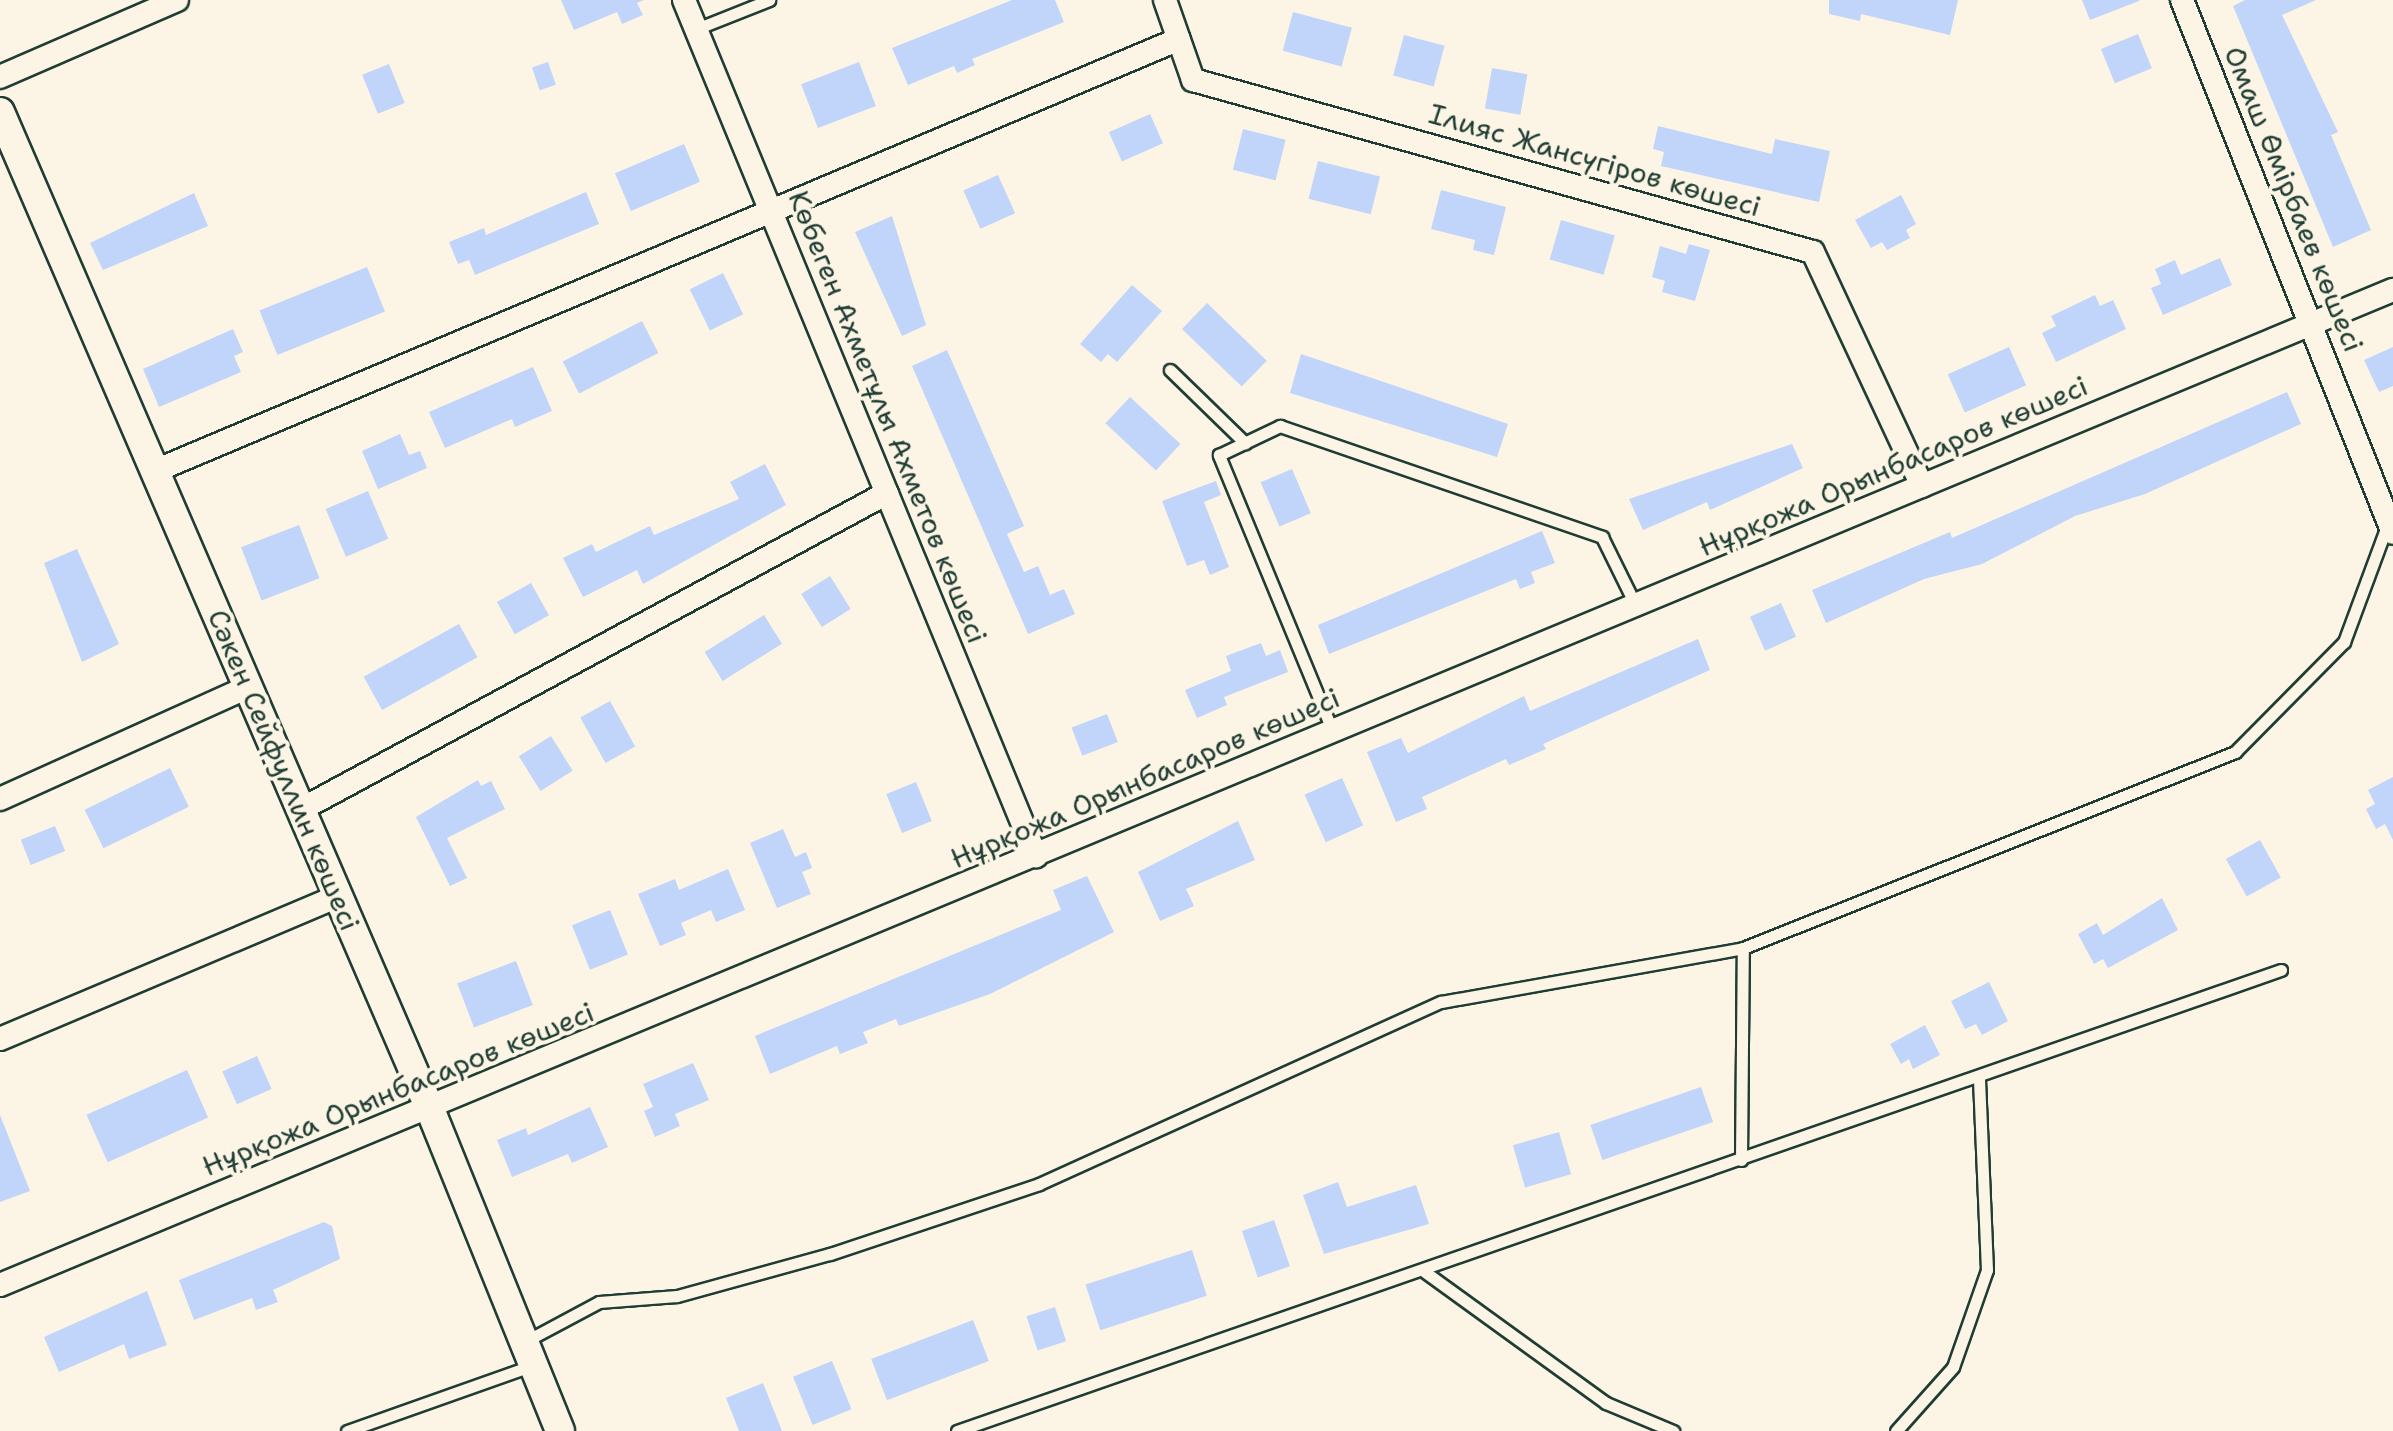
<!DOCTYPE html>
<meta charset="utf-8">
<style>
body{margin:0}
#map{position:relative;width:2393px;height:1431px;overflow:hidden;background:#fcf5e5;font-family:"Shantell Sans",sans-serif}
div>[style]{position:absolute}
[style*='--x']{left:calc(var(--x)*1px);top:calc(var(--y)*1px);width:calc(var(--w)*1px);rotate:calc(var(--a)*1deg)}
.building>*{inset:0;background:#c1d5fa;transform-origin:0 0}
.roads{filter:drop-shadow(2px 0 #1f3d34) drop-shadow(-2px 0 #1f3d34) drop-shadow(0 2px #1f3d34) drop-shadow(0 -2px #1f3d34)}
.service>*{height:11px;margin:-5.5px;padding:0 5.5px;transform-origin:5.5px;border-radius:5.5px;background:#fcf5e5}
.minor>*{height:22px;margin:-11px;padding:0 11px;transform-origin:11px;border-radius:11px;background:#fcf5e5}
.tertiary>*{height:28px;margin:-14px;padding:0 14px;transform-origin:14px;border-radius:14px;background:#fcf5e5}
span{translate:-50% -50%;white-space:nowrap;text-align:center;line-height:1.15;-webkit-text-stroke:8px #fcf5e5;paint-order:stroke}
.street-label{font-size:28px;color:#1f3d34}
</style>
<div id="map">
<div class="building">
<i style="clip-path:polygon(561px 0,644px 0,637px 3px,643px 15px,622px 24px,617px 12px,574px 30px)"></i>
<i style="clip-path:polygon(1012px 0,1055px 0,1064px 22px,972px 59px,975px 65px,957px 73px,954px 66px,908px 85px,892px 48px)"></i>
<i style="clip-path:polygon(1829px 0,1958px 0,1950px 35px,1861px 14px,1860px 21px,1829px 14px)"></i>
<i style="clip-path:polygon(2082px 0,2139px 0,2139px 1px,2090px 20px)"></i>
<i style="clip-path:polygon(2245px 0,2316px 0,2282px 15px,2338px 132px,2331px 135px,2371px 230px,2333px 247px,2233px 6px)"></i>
<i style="left:1293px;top:12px;width:61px;height:40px;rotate:15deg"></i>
<i style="left:2138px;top:34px;width:37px;height:40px;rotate:68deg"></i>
<i style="left:1404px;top:35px;width:42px;height:42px;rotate:15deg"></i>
<i style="left:548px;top:62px;width:24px;height:17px;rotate:71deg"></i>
<i style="left:859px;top:62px;width:47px;height:62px;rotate:69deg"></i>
<i style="left:389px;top:64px;width:42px;height:29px;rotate:68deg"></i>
<i style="left:1492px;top:68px;width:36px;height:41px;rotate:10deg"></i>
<i style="left:1150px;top:114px;width:32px;height:45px;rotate:66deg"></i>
<i style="clip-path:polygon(1658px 126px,1772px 154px,1775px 139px,1830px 151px,1819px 202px,1661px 166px,1664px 152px,1653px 149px)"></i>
<i style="left:1243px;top:129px;width:44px;height:42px;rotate:14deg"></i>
<i style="left:684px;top:144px;width:41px;height:75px;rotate:67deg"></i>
<i style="left:1318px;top:161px;width:64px;height:39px;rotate:14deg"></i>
<i style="left:998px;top:175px;width:42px;height:38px;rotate:66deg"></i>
<i style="clip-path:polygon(1441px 190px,1506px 207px,1494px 255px,1473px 250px,1475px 240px,1431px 229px)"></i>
<i style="clip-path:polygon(586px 192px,599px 224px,475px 275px,469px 260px,458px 264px,449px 242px,484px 228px,486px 235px)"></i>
<i style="clip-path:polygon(194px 193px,208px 226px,103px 270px,90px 243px)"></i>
<i style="clip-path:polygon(1901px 195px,1916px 224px,1906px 230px,1910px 238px,1887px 250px,1882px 242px,1871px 248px,1855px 220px)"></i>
<i style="clip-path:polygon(892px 216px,926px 325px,902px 336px,855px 232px)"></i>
<i style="left:1561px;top:220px;width:56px;height:41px;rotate:16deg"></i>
<i style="clip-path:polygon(1689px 244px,1710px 250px,1695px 301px,1662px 292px,1665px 281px,1652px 277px,1660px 246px,1686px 254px)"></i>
<i style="clip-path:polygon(2220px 258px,2232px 285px,2163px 315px,2151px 288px,2161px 284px,2155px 269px,2175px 260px,2181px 275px)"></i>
<i style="left:367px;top:267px;width:48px;height:116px;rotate:68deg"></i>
<i style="left:723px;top:273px;width:46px;height:37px;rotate:64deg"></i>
<i style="clip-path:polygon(1132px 285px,1162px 311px,1117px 362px,1108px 354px,1101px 362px,1080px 344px)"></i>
<i style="clip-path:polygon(2095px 295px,2100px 306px,2113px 300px,2126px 329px,2056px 362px,2042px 333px,2056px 326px,2051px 316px)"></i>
<i style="left:1207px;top:303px;width:83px;height:36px;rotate:44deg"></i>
<i style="left:642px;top:321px;width:36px;height:89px;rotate:63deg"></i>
<i style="clip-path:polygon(233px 329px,243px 352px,234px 356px,241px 372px,159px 407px,143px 369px)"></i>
<i style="left:2009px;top:347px;width:42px;height:67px;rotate:66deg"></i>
<i style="clip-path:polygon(2393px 347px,2393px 386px,2379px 392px,2364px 360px)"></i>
<i style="clip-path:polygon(947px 350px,1024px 526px,1007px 534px,1024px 572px,1038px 566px,1050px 595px,1064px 589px,1075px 614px,1028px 634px,912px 366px)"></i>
<i style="clip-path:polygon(1301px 354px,1508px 424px,1497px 457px,1290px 393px)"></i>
<i style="clip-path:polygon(533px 367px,552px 411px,515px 427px,512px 419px,445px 448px,429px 412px)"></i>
<i style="clip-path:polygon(2287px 392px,2301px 424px,2145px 494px,2075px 516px,1982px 564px,1924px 579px,1826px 623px,1812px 590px,1950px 532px,1952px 538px)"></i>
<i style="left:1130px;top:397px;width:69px;height:36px;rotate:43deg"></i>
<i style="clip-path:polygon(400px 434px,409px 455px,420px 451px,427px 468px,378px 489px,362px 451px)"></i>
<i style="clip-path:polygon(1792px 444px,1803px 468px,1710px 510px,1707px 502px,1643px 530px,1629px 499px)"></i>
<i style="clip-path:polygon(765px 464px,786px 505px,643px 584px,637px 570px,583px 597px,563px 558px,592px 544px,596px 552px,650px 526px,654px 535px,739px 499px,730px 482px)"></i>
<i style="left:1292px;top:469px;width:48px;height:34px;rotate:67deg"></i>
<i style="clip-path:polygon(1216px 481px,1221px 495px,1204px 502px,1229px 567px,1210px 575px,1204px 560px,1187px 566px,1162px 501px)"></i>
<i style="left:368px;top:491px;width:52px;height:46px;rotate:67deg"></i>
<i style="left:299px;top:525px;width:57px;height:62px;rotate:69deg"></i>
<i style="clip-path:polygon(1542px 531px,1555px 563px,1531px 572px,1535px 583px,1520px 589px,1516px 579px,1329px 654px,1318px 625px)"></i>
<i style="clip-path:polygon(77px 549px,119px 644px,82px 662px,44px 563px)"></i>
<i style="left:830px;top:576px;width:39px;height:34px;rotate:58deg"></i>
<i style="left:531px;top:583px;width:37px;height:39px;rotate:61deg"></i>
<i style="left:1781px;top:603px;width:37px;height:34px;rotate:66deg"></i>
<i style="left:764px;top:615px;width:34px;height:70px;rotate:58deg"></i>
<i style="left:459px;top:624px;width:38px;height:109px;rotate:61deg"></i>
<i style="clip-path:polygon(1698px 639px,1710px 670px,1543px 744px,1546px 749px,1509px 765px,1506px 759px,1422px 797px,1427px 809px,1396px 822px,1367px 752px,1401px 738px,1408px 753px,1524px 696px,1530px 711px)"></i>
<i style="clip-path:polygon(1261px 643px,1266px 656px,1280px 650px,1288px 672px,1224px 697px,1227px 705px,1197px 718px,1185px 690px,1231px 671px,1226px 656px)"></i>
<i style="left:610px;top:701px;width:52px;height:34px;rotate:61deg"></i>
<i style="left:1107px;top:714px;width:30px;height:38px;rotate:69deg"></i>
<i style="left:551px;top:736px;width:41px;height:38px;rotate:58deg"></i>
<i style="left:170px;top:768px;width:43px;height:95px;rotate:64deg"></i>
<i style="clip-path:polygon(2393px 777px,2393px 840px,2385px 824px,2376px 829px,2366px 809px,2375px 804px,2368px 790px)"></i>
<i style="left:1342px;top:778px;width:52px;height:41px;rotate:66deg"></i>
<i style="clip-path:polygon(478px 780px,481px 786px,491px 781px,505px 809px,447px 838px,467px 878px,450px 886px,416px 817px)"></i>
<i style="left:916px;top:782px;width:42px;height:32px;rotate:68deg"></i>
<i style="clip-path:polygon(1238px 821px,1255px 860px,1186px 889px,1194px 906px,1160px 921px,1138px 872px)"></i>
<i style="left:55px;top:826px;width:27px;height:37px;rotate:68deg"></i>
<i style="clip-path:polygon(783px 829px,795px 857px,806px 852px,812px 868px,802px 872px,811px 894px,777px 908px,750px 843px)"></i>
<i style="left:2260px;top:840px;width:43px;height:39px;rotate:61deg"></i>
<i style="clip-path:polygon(728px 869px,745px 910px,716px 922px,711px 910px,681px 923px,686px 935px,660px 946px,638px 894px,675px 879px,679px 890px)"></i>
<i style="clip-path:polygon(1087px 876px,1114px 932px,990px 994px,899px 1026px,896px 1019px,863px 1032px,868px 1043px,840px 1054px,837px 1046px,770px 1074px,755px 1036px,1061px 910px,1053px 890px)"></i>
<i style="clip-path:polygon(2162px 898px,2178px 930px,2108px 968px,2103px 959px,2094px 964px,2078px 934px,2097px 923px,2103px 935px)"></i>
<i style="left:610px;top:910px;width:48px;height:41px;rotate:68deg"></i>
<i style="left:516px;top:961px;width:47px;height:63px;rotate:69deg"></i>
<i style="clip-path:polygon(1989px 982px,2008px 1021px,1982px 1035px,1976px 1024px,1965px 1029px,1951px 1001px)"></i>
<i style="clip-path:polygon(1925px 1025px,1940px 1055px,1913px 1069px,1909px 1059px,1901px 1064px,1890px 1044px)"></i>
<i style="left:257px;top:1056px;width:36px;height:38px;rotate:66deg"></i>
<i style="clip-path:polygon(693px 1063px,709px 1100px,675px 1114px,680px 1126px,655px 1137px,644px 1111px,653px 1107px,643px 1084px)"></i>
<i style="left:187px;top:1070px;width:52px;height:110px;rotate:66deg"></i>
<i style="left:1701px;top:1087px;width:37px;height:117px;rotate:71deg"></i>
<i style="clip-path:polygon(590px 1107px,608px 1147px,572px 1163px,568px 1154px,512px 1177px,497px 1140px,526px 1128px,528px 1135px)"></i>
<i style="clip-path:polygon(0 1115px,30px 1191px,0 1202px)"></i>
<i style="left:1559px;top:1132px;width:44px;height:48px;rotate:74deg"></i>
<i style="clip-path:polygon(1338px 1182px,1347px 1207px,1416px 1185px,1429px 1224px,1324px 1254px,1303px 1195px)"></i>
<i style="left:1274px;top:1220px;width:49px;height:34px;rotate:71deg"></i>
<i style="clip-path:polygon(324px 1222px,332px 1226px,340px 1259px,273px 1290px,278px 1302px,256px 1310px,252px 1298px,194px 1320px,179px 1280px)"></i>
<i style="left:1192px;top:1250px;width:48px;height:112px;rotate:72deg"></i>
<i style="clip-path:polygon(147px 1291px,167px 1345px,129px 1359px,124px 1344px,59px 1372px,44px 1337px)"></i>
<i style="left:1055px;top:1307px;width:36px;height:30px;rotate:72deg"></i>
<i style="left:973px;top:1320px;width:44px;height:109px;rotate:69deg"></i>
<i style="left:832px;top:1361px;width:52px;height:42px;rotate:68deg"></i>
<i style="clip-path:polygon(763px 1383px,782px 1431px,739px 1431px,726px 1398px)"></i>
</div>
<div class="roads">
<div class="service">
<i style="--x:696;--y:29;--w:79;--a:-21.7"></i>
<i style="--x:1170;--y:370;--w:105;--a:44.2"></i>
<i style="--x:1333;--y:732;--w:300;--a:-112.4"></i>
<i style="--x:1219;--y:455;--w:68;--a:-25.4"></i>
<i style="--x:1280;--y:426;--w:341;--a:19"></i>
<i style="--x:1602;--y:537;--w:77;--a:63.8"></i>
<i style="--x:1741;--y:1160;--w:212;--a:-89.5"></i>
<i style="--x:1425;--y:1272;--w:223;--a:35.9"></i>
<i style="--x:1606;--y:1403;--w:73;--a:22.7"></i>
<i style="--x:526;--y:1341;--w:83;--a:-28.1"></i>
<i style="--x:599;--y:1302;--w:78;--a:-4.4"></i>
<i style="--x:677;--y:1296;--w:159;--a:-15.4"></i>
<i style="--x:830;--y:1254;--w:220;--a:-18.5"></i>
<i style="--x:1039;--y:1184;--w:441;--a:-24.4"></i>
<i style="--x:1441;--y:1002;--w:307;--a:-10.1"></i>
<i style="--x:1743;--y:948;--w:530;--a:-21.72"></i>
<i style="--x:2235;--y:752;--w:155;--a:-45.3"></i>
<i style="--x:2344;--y:642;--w:124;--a:-69.7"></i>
<i style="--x:347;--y:1431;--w:195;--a:-19.5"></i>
<i style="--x:957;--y:1431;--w:1402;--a:-19.2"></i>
<i style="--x:1896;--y:1431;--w:86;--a:-48.3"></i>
<i style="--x:1953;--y:1367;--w:103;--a:-70.7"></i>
<i style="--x:1987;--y:1270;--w:194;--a:-92.4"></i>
</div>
<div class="minor">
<i style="--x:684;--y:0;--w:926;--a:67.65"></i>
<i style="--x:1165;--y:0;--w:85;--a:70.7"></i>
<i style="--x:1193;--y:80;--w:643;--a:15.51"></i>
<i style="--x:1813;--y:252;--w:258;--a:65"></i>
<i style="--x:2182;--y:0;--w:573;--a:68.4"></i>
<i style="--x:0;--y:77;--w:193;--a:-23.5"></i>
<i style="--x:155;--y:471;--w:1111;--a:-22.87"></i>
<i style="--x:0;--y:799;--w:272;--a:-24.3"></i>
<i style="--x:300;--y:810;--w:667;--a:-28.37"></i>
<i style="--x:0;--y:1039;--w:367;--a:-22.9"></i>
<i style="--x:0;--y:1285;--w:2592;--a:-22.58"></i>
</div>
<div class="tertiary">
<i style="--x:0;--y:112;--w:1086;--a:66.67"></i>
<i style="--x:430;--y:1109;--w:347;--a:68"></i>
</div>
</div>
<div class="street-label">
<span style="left:1595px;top:160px;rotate:16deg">Ілияс Жансүгіров көшесі</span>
<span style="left:2294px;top:199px;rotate:68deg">Омаш Өмірбаев көшесі</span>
<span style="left:888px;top:417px;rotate:68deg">Көбеген Ахметұлы Ахметов көшесі</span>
<span style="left:1893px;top:466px;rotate:-23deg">Нұрқожа Орынбасаров көшесі</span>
<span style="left:284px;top:770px;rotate:67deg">Сәкен Сейфуллин көшесі</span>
<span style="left:1145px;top:778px;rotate:-23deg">Нұрқожа Орынбасаров көшесі</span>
<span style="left:398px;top:1089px;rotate:-22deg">Нұрқожа Орынбасаров көшесі</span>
</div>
</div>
